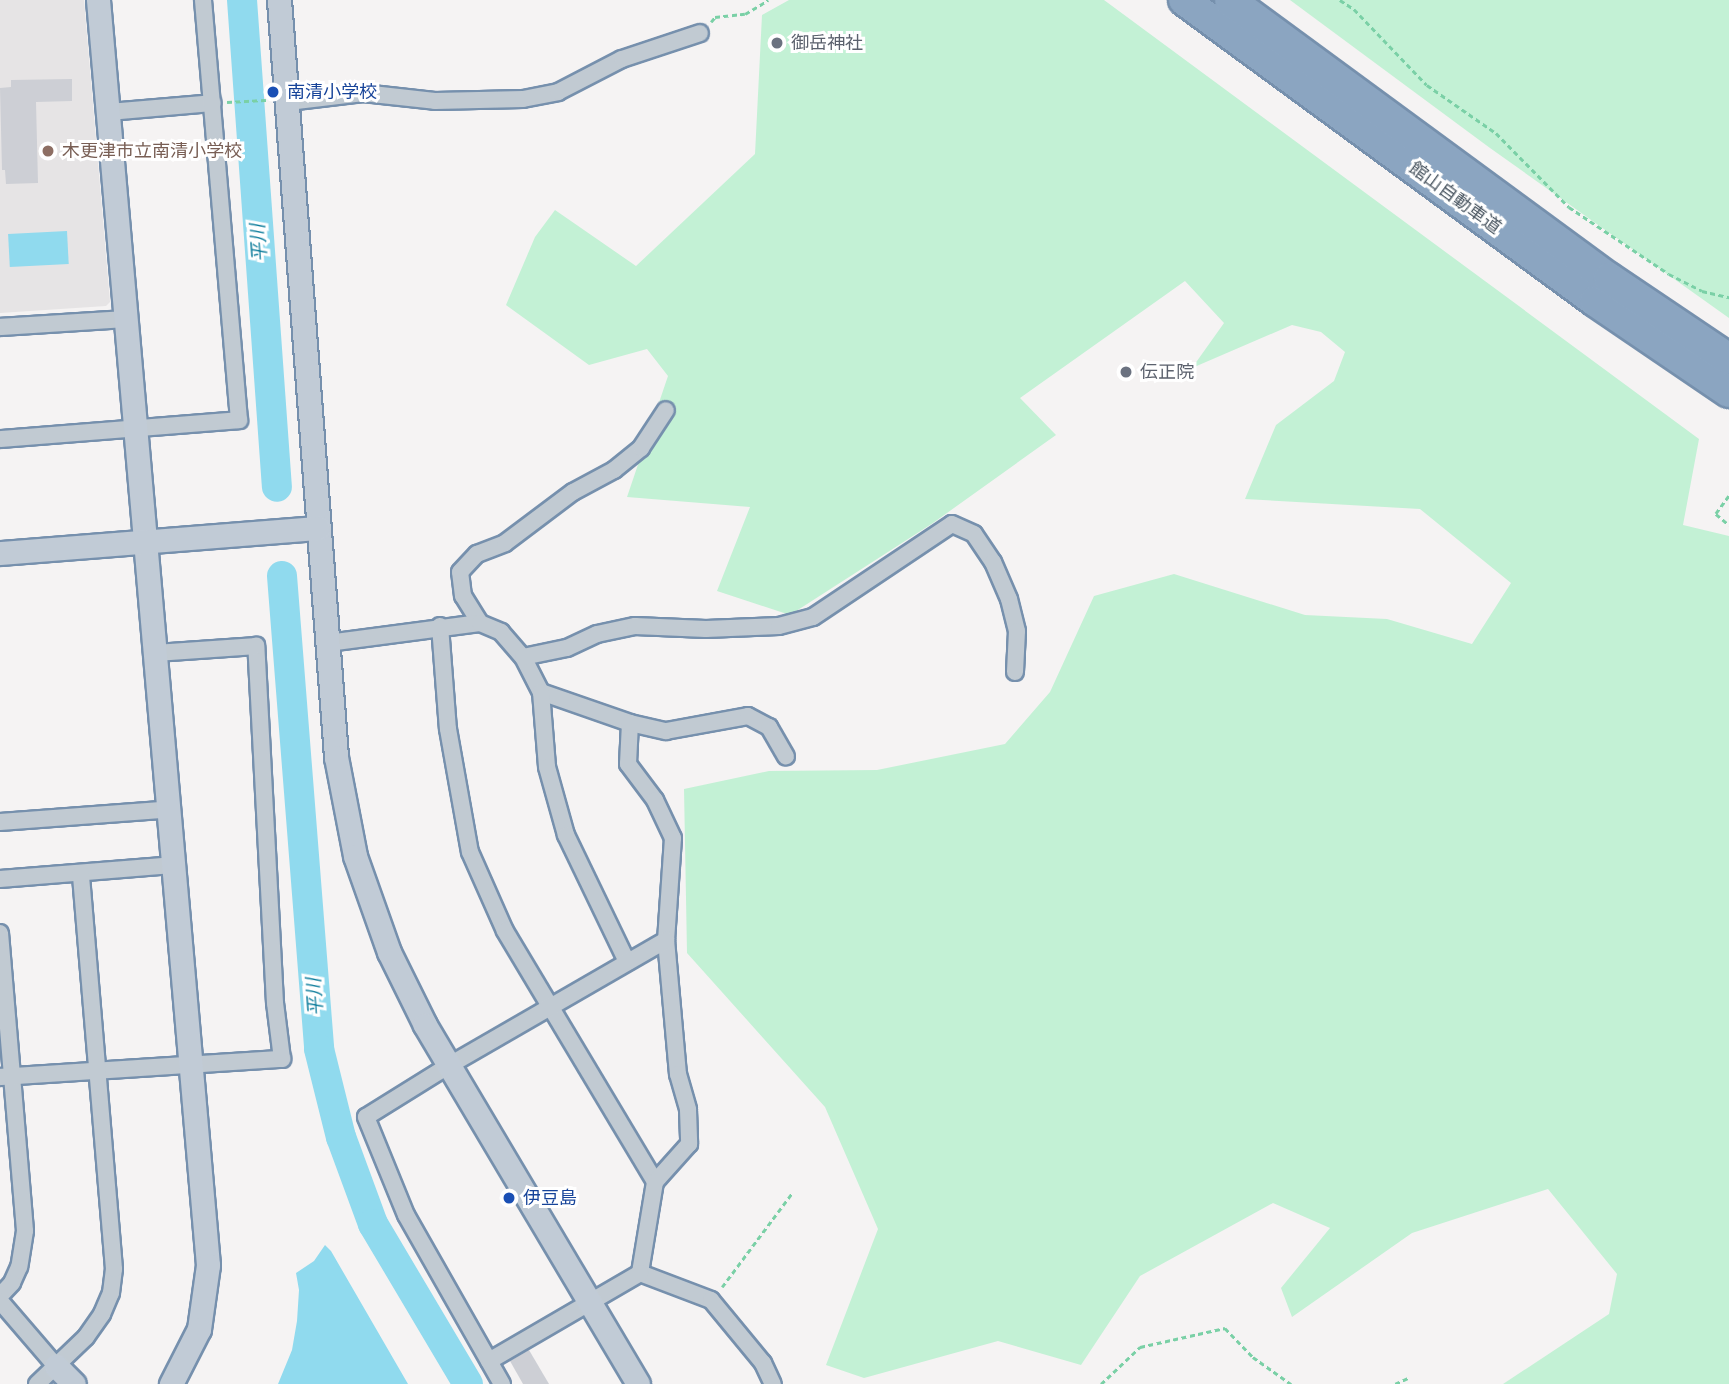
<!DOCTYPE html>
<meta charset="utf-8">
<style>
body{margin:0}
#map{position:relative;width:1729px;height:1384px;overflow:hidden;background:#f5f3f3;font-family:Quicksand,"Noto Sans JP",sans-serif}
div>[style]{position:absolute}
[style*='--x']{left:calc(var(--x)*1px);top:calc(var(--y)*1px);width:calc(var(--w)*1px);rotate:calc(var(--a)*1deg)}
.education>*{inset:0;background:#e6e4e5}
.green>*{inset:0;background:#c3f1d5}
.water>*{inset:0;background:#90daee;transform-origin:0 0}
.river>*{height:30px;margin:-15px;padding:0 15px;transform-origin:15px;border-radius:15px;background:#90daee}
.building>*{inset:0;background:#cdcfd5}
.path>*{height:2.5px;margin-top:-1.25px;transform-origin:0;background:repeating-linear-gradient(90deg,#7ad0a6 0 5px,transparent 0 8.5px)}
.roads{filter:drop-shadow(2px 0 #7690ad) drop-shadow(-2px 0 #7690ad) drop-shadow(0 2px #7690ad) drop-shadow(0 -2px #7690ad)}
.street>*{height:16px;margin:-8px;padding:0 8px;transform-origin:8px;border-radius:8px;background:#c1cad2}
.secondary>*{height:23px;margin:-11.5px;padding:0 11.5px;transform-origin:11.5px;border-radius:11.5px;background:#c1cbd6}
.highway>*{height:30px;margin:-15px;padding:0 15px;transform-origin:15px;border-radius:15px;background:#8ba5c1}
.dots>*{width:19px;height:19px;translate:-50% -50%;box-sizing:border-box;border:4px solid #fff;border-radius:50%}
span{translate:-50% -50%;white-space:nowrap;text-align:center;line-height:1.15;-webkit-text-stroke:6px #fff;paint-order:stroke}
.worship-label{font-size:18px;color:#5b616d}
.left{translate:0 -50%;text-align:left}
.transit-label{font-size:18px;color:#164399}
.education-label{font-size:18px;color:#785e54}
.street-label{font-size:18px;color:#4a5661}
.water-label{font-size:19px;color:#0c7c9b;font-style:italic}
</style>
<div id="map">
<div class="education">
<i style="clip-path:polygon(0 0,84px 0,110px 302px,106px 306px,0 313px)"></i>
</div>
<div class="green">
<i style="clip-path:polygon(789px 0,1104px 0,1699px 439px,1683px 525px,1729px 536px,1729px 1384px,1503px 1384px,1609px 1314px,1617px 1274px,1548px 1189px,1412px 1233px,1292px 1317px,1281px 1288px,1330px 1228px,1273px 1203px,1140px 1276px,1081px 1365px,998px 1341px,864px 1378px,826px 1365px,878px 1229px,825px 1107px,687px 953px,684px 789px,769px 771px,877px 770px,1005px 744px,1050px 692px,1094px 596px,1174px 574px,1305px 615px,1387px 619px,1472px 644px,1511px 583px,1420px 509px,1245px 499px,1276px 425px,1334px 381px,1345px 352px,1321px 332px,1292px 325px,1192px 368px,1224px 323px,1185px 281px,1020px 398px,1056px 435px,933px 523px,790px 615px,717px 591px,750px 507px,627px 497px,668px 376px,647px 349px,589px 365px,506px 305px,535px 237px,555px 210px,636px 266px,755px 154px,762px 15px)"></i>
<i style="clip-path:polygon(1290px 0,1729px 0,1729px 318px,1490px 148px)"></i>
</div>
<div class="water">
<i style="left:67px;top:231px;width:33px;height:59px;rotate:87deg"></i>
<i style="clip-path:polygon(325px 1245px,331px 1251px,408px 1384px,278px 1384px,292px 1350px,297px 1321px,299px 1290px,296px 1273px,314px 1261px)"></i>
</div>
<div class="river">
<i style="--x:242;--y:0;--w:488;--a:85.9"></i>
<i style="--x:282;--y:576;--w:474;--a:85.5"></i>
<i style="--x:319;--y:1049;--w:91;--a:76"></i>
<i style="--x:341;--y:1137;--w:93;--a:69.8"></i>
<i style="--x:373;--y:1224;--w:186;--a:59.3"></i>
</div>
<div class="building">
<i style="clip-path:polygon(72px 79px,72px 101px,36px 102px,38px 183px,6px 184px,5px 170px,2px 170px,0 88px,11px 87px,11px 80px)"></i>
<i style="clip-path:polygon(529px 1350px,549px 1384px,523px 1384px,510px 1361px)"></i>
</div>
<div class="path">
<i style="--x:1340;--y:0;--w:17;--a:33"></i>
<i style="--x:1354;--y:9;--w:105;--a:46.2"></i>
<i style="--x:1427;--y:85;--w:84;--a:34.8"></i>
<i style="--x:1496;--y:133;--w:104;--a:45.4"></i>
<i style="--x:1569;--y:207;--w:120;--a:33.8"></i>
<i style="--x:1669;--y:274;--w:37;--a:27"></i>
<i style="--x:1702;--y:291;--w:28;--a:13"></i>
<i style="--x:711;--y:22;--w:6;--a:-51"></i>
<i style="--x:715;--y:17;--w:30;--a:-6"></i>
<i style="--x:745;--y:14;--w:27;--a:-31"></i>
<i style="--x:227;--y:102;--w:39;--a:-3"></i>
<i style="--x:1729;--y:496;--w:22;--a:126"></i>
<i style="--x:1716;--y:514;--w:17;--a:40"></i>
<i style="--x:722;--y:1287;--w:117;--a:-53.3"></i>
<i style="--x:1101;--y:1384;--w:54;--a:-43.5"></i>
<i style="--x:1140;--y:1347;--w:87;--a:-12.6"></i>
<i style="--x:1225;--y:1328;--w:40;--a:46"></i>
<i style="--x:1253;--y:1357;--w:47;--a:35.4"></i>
<i style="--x:1395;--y:1384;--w:14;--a:-25"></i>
</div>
<div class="roads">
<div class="street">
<i style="--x:288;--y:102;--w:76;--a:-6.8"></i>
<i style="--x:363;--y:93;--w:72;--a:6.3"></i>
<i style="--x:435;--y:101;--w:88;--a:-1.3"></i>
<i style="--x:523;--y:99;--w:36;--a:-11"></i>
<i style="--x:558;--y:92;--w:72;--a:-27.3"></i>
<i style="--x:622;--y:59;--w:82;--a:-18.4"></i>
<i style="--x:108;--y:112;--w:105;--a:-4.9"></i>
<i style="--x:0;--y:327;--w:126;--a:-3.6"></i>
<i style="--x:0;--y:439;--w:240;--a:-4.5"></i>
<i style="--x:239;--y:420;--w:422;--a:-94.9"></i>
<i style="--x:480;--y:623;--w:32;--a:-122"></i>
<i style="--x:463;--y:596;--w:24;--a:-97"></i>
<i style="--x:460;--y:572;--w:25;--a:-47"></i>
<i style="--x:477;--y:554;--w:30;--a:-21"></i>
<i style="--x:505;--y:543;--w:85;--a:-36.9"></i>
<i style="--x:573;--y:492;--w:47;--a:-28.2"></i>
<i style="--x:614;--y:470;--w:35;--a:-39"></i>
<i style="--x:641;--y:448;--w:45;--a:-56.7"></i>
<i style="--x:440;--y:626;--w:103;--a:85.6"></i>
<i style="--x:448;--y:729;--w:125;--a:79.9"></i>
<i style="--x:470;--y:852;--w:86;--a:66.1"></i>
<i style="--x:505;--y:931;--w:292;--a:59.1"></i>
<i style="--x:328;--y:643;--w:153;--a:-7.5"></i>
<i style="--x:480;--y:623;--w:23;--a:23"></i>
<i style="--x:501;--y:632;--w:33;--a:49"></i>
<i style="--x:523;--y:657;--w:39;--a:63"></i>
<i style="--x:541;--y:692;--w:94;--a:19.2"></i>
<i style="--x:630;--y:723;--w:41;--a:92.8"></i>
<i style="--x:628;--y:764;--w:45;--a:53.1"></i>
<i style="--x:655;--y:800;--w:42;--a:64.7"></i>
<i style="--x:673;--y:838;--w:102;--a:93.9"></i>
<i style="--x:666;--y:940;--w:135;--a:84.9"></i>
<i style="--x:678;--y:1074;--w:37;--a:74"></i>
<i style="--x:688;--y:1110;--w:34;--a:88"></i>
<i style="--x:689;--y:1144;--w:51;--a:131.8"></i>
<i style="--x:655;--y:1182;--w:92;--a:99.4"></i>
<i style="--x:523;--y:657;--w:45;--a:-11.6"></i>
<i style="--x:567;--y:648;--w:33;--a:-25"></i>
<i style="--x:597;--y:634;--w:39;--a:-12"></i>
<i style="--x:635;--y:626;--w:71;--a:2.4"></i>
<i style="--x:706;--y:629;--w:73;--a:-2.4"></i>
<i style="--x:779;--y:626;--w:35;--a:-15"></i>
<i style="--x:813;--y:617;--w:167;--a:-33.8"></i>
<i style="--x:952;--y:524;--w:24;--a:24"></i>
<i style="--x:974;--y:534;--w:34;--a:56"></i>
<i style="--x:993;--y:562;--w:40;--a:66.6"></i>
<i style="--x:1009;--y:599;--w:33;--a:76"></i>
<i style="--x:1017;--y:631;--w:41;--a:92.8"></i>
<i style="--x:541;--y:692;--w:75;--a:85.4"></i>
<i style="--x:547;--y:767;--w:71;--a:74.4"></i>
<i style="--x:566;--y:835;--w:141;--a:64.3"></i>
<i style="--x:630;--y:723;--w:37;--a:13"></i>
<i style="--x:666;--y:731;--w:83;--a:-10.4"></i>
<i style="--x:748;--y:716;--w:24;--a:28"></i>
<i style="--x:769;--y:727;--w:34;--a:60"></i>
<i style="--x:0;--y:822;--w:158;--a:-4.3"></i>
<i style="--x:0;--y:879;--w:176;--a:-4.6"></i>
<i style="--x:0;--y:933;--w:299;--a:85.2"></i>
<i style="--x:25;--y:1231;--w:36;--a:99"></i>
<i style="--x:19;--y:1267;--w:17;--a:114"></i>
<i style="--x:12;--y:1283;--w:18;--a:133"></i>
<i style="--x:0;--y:1077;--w:283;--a:-3.7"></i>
<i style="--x:282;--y:1059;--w:56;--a:-97.1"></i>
<i style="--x:275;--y:1003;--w:358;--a:-93"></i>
<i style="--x:256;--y:646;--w:100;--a:176"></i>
<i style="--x:640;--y:1273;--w:76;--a:20.8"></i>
<i style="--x:711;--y:1300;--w:82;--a:50.5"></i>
<i style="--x:763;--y:1363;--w:23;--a:65"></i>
<i style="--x:0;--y:1301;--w:86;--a:49.3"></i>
<i style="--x:489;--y:1361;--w:175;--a:-30.2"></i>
<i style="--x:37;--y:1384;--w:68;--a:-43.8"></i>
<i style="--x:86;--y:1337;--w:28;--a:-55"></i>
<i style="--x:102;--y:1314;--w:23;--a:-67"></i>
<i style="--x:111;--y:1293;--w:24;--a:-83"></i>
<i style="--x:114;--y:1269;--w:397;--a:-94.8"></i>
<i style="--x:502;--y:1384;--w:194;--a:-119.6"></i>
<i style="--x:406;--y:1215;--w:106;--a:-112.2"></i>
<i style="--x:366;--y:1117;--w:97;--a:-31.9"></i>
<i style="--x:448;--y:1066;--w:252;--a:-30"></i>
</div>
<div class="secondary">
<i style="--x:98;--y:0;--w:1270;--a:85.03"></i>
<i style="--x:208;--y:1265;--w:65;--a:98"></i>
<i style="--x:199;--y:1329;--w:62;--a:117"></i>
<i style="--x:279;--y:0;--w:759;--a:85.69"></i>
<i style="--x:336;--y:757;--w:101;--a:79.1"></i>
<i style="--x:355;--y:856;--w:102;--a:70.5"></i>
<i style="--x:389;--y:952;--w:81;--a:63.7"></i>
<i style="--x:425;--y:1025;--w:417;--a:59.3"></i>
<i style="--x:0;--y:553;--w:319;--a:-4.5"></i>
<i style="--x:56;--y:1366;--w:25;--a:45"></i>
</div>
<div class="highway">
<i style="--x:1184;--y:0;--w:509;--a:36.22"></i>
<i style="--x:1595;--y:301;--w:162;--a:34.2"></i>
<i style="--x:1230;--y:0;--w:470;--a:36.3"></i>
<i style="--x:1609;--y:278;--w:145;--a:34"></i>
</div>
</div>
<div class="dots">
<i style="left:777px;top:43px;background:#6b7280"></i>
<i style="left:273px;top:92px;background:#1a4fb4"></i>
<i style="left:48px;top:151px;background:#8d6e63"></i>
<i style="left:1126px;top:372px;background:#6b7280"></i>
<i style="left:509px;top:1198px;background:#1a4fb4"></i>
</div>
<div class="worship-label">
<span class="left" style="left:791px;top:43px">御岳神社</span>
<span class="left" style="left:1140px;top:372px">伝正院</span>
</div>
<div class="transit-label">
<span class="left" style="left:287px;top:92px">南清小学校</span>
<span class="left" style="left:523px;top:1198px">伊豆島</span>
</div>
<div class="education-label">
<span class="left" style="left:62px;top:151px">木更津市立南清小学校</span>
</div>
<div class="street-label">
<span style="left:1455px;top:198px;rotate:36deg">館山自動車道</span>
</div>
<div class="water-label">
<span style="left:259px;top:243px;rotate:-94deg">平川</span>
<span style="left:315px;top:997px;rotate:-94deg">平川</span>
</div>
</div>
